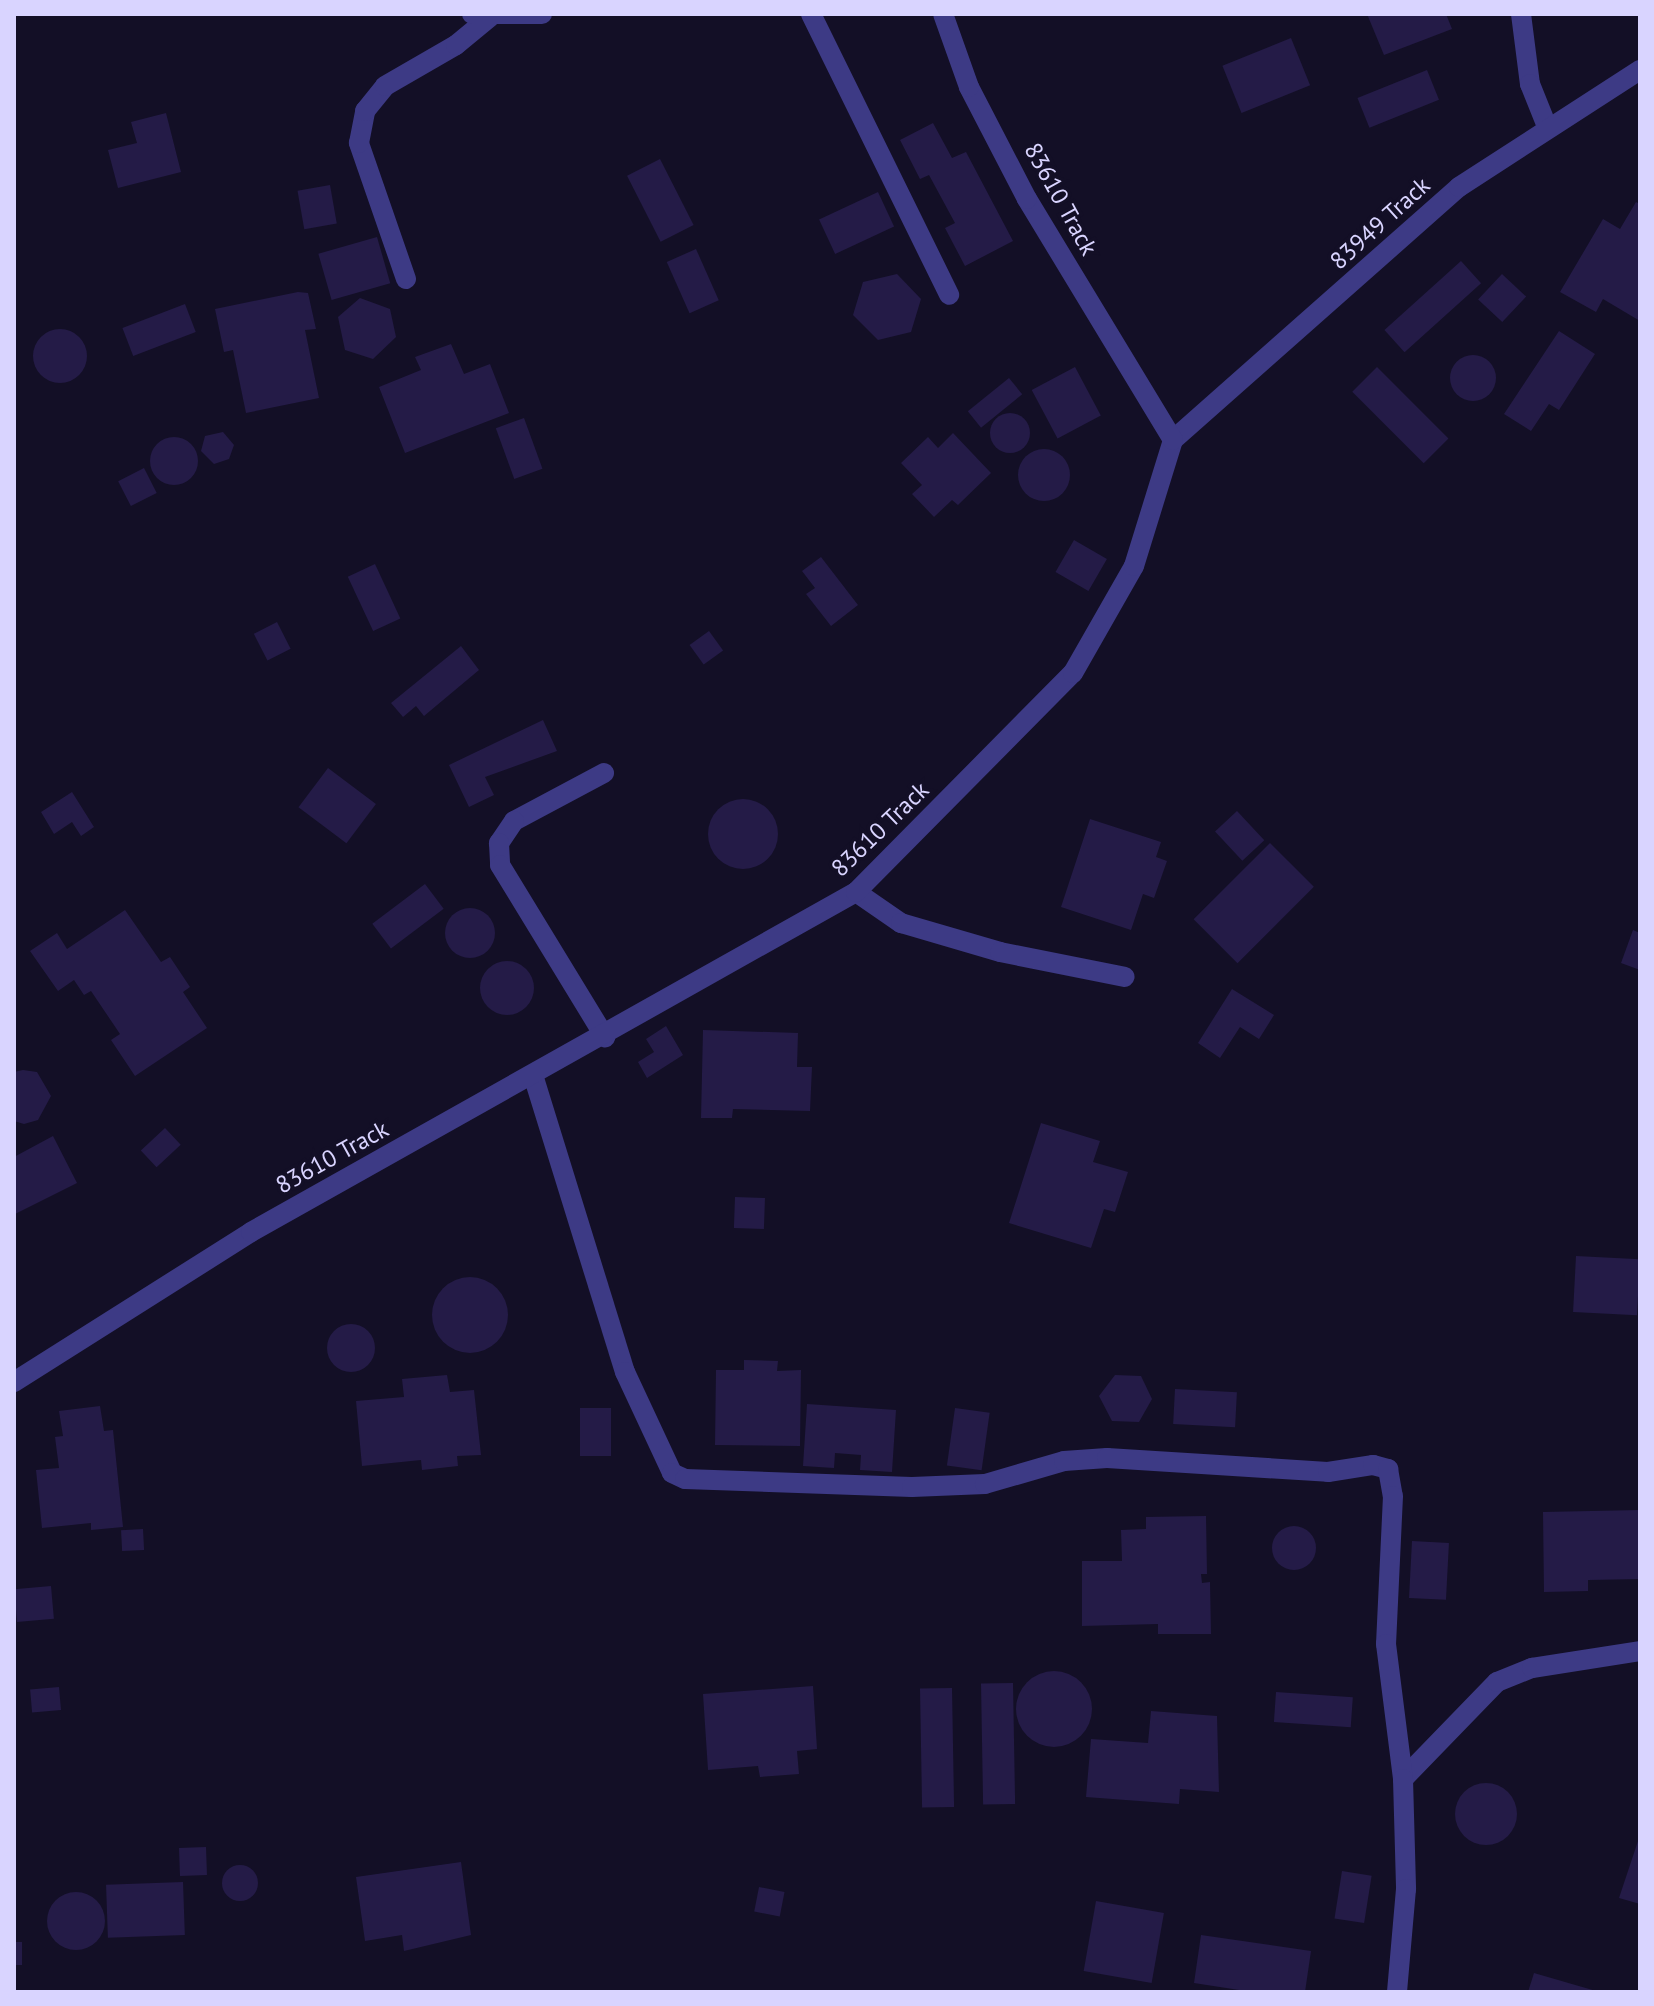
<!DOCTYPE html>
<style>
body{margin:0}
#map{position:relative;width:1654px;height:2006px;overflow:hidden;background:#130f26;font-family:"PT Sans",sans-serif}
div>[style]{position:absolute}
[style*='--x']{left:calc(var(--x)*1px);top:calc(var(--y)*1px);width:calc(var(--w)*1px);rotate:calc(var(--a)*1deg)}
.building>*{inset:0;background:#241b47;transform-origin:0 0}
.round{border-radius:50%}
.lane>*{height:20px;margin:-10px;padding:0 10px;transform-origin:10px;border-radius:10px;background:#3d3a85}
.street>*{height:20px;margin:-10px;padding:0 10px;transform-origin:10px;border-radius:10px;background:#3d3a85}
span{translate:-50% -50%;white-space:nowrap;text-align:center;line-height:1.15;-webkit-text-stroke:7px #130f26;paint-order:stroke}
.street-label{font-size:24px;color:#d9d4ff}
.frame{position:absolute;inset:0;border:16px solid #d9d4ff;pointer-events:none}
</style>
<div id="map">
<div class="building">
<i style="clip-path:polygon(1367px 14px,1446px 14px,1452px 29px,1384px 55px)"></i>
<i style="left:1291px;top:38px;width:51px;height:74px;rotate:68deg"></i>
<i style="left:1427px;top:70px;width:32px;height:75px;rotate:68deg"></i>
<i style="clip-path:polygon(166px 113px,181px 172px,118px 188px,108px 150px,137px 143px,131px 122px)"></i>
<i style="clip-path:polygon(933px 123px,952px 158px,966px 152px,1013px 241px,965px 266px,945px 228px,955px 223px,929px 175px,920px 179px,900px 140px)"></i>
<i style="left:660px;top:159px;width:74px;height:37px;rotate:63deg"></i>
<i style="left:330px;top:185px;width:39px;height:33px;rotate:80deg"></i>
<i style="left:878px;top:192px;width:38px;height:65px;rotate:65deg"></i>
<i style="clip-path:polygon(1636px 202px,1640px 204px,1640px 321px,1603px 299px,1596px 312px,1560px 292px,1603px 219px,1620px 229px)"></i>
<i style="left:377px;top:237px;width:48px;height:61px;rotate:74deg"></i>
<i style="left:696px;top:249px;width:56px;height:32px;rotate:66deg"></i>
<i style="left:1461px;top:261px;width:30px;height:103px;rotate:48deg"></i>
<i style="clip-path:polygon(897px 274px,921px 299px,911px 332px,878px 340px,853px 315px,863px 282px)"></i>
<i style="left:1502px;top:274px;width:33px;height:35px;rotate:43deg"></i>
<i style="clip-path:polygon(298px 292px,308px 293px,316px 329px,305px 330px,319px 398px,246px 413px,233px 350px,224px 352px,215px 309px)"></i>
<i style="clip-path:polygon(360px 298px,390px 309px,396px 337px,373px 359px,345px 350px,338px 317px)"></i>
<i style="left:185px;top:304px;width:30px;height:67px;rotate:69deg"></i>
<i class="round" style="left:33px;top:329px;width:54px;height:54px"></i>
<i style="clip-path:polygon(1559px 331px,1595px 354px,1559px 410px,1549px 404px,1531px 431px,1504px 414px)"></i>
<i style="clip-path:polygon(451px 344px,464px 374px,490px 364px,509px 413px,405px 453px,379px 387px,421px 370px,415px 357px)"></i>
<i class="round" style="left:1450px;top:355px;width:46px;height:46px"></i>
<i style="left:1075px;top:367px;width:55px;height:49px;rotate:62deg"></i>
<i style="left:1377px;top:367px;width:101px;height:35px;rotate:45deg"></i>
<i style="left:1009px;top:378px;width:21px;height:53px;rotate:51deg"></i>
<i class="round" style="left:990px;top:413px;width:40px;height:40px"></i>
<i style="left:524px;top:418px;width:54px;height:30px;rotate:70deg"></i>
<i style="clip-path:polygon(223px 432px,234px 445px,229px 459px,214px 464px,201px 451px,205px 436px)"></i>
<i style="clip-path:polygon(953px 433px,991px 473px,958px 505px,952px 500px,934px 517px,912px 494px,922px 485px,901px 463px,928px 437px,938px 448px)"></i>
<i class="round" style="left:150px;top:437px;width:48px;height:48px"></i>
<i class="round" style="left:1018px;top:449px;width:52px;height:52px"></i>
<i style="left:144px;top:468px;width:28px;height:29px;rotate:63deg"></i>
<i style="left:1074px;top:540px;width:38px;height:37px;rotate:30deg"></i>
<i style="clip-path:polygon(821px 557px,858px 605px,831px 626px,806px 594px,815px 588px,802px 571px)"></i>
<i style="left:375px;top:564px;width:60px;height:30px;rotate:65deg"></i>
<i style="left:277px;top:622px;width:30px;height:26px;rotate:63deg"></i>
<i style="left:709px;top:631px;width:24px;height:24px;rotate:54deg"></i>
<i style="clip-path:polygon(461px 646px,479px 670px,424px 716px,416px 706px,403px 717px,391px 703px)"></i>
<i style="clip-path:polygon(543px 720px,557px 751px,485px 777px,494px 795px,469px 807px,449px 765px)"></i>
<i style="left:328px;top:768px;width:60px;height:49px;rotate:37deg"></i>
<i style="clip-path:polygon(72px 792px,94px 827px,81px 836px,72px 822px,54px 834px,41px 812px)"></i>
<i class="round" style="left:708px;top:799px;width:70px;height:70px"></i>
<i style="left:1237px;top:811px;width:40px;height:30px;rotate:47deg"></i>
<i style="clip-path:polygon(1090px 819px,1161px 842px,1156px 857px,1167px 861px,1154px 898px,1143px 894px,1131px 930px,1061px 907px)"></i>
<i style="left:1270px;top:843px;width:62px;height:108px;rotate:45deg"></i>
<i style="left:425px;top:884px;width:31px;height:66px;rotate:53deg"></i>
<i class="round" style="left:445px;top:908px;width:50px;height:50px"></i>
<i style="clip-path:polygon(125px 910px,161px 962px,170px 957px,190px 987px,183px 992px,207px 1028px,135px 1076px,111px 1040px,120px 1034px,91px 991px,84px 995px,74px 980px,58px 991px,30px 951px,57px 933px,67px 949px)"></i>
<i style="clip-path:polygon(1633px 930px,1640px 933px,1640px 970px,1621px 963px)"></i>
<i class="round" style="left:480px;top:961px;width:54px;height:54px"></i>
<i style="clip-path:polygon(1232px 989px,1274px 1015px,1259px 1039px,1240px 1027px,1220px 1058px,1198px 1043px)"></i>
<i style="clip-path:polygon(666px 1026px,683px 1055px,647px 1078px,638px 1062px,654px 1052px,646px 1039px)"></i>
<i style="clip-path:polygon(703px 1030px,798px 1033px,797px 1067px,812px 1067px,810px 1111px,733px 1109px,732px 1118px,701px 1118px)"></i>
<i style="clip-path:polygon(23px 1070px,37px 1072px,51px 1096px,38px 1120px,24px 1124px,14px 1121px,14px 1072px)"></i>
<i style="clip-path:polygon(1041px 1123px,1100px 1141px,1093px 1162px,1128px 1172px,1115px 1212px,1104px 1209px,1091px 1248px,1009px 1223px)"></i>
<i style="left:165px;top:1128px;width:23px;height:33px;rotate:47deg"></i>
<i style="clip-path:polygon(53px 1136px,77px 1183px,15px 1214px,14px 1157px)"></i>
<i style="left:735px;top:1197px;width:30px;height:31px;rotate:2deg"></i>
<i style="left:1576px;top:1256px;width:64px;height:56px;rotate:3deg"></i>
<i class="round" style="left:432px;top:1277px;width:76px;height:76px"></i>
<i class="round" style="left:327px;top:1324px;width:48px;height:48px"></i>
<i style="clip-path:polygon(744px 1360px,778px 1361px,777px 1371px,801px 1370px,800px 1446px,715px 1445px,716px 1370px,744px 1370px)"></i>
<i style="clip-path:polygon(447px 1375px,450px 1392px,474px 1390px,481px 1455px,457px 1456px,458px 1466px,422px 1470px,421px 1460px,362px 1466px,356px 1401px,404px 1397px,402px 1379px)"></i>
<i style="clip-path:polygon(1115px 1375px,1141px 1376px,1152px 1399px,1139px 1422px,1112px 1421px,1099px 1396px)"></i>
<i style="left:1175px;top:1389px;width:62px;height:35px;rotate:3deg"></i>
<i style="clip-path:polygon(807px 1404px,896px 1410px,892px 1472px,860px 1470px,861px 1455px,835px 1453px,834px 1468px,803px 1466px)"></i>
<i style="clip-path:polygon(100px 1406px,104px 1431px,113px 1430px,123px 1527px,91px 1530px,91px 1523px,42px 1528px,36px 1470px,59px 1468px,55px 1437px,63px 1436px,59px 1411px)"></i>
<i style="left:580px;top:1408px;width:31px;height:48px"></i>
<i style="left:955px;top:1408px;width:35px;height:58px;rotate:8deg"></i>
<i style="clip-path:polygon(1640px 1510px,1640px 1579px,1588px 1580px,1588px 1591px,1544px 1592px,1543px 1512px)"></i>
<i style="clip-path:polygon(1206px 1516px,1207px 1574px,1201px 1574px,1202px 1583px,1210px 1582px,1211px 1634px,1158px 1634px,1158px 1624px,1082px 1626px,1082px 1561px,1122px 1561px,1121px 1530px,1146px 1529px,1146px 1517px)"></i>
<i class="round" style="left:1272px;top:1526px;width:44px;height:44px"></i>
<i style="left:143px;top:1529px;width:21px;height:22px;rotate:87deg"></i>
<i style="left:1412px;top:1541px;width:37px;height:57px;rotate:3deg"></i>
<i style="left:51px;top:1586px;width:33px;height:37px;rotate:85deg"></i>
<i class="round" style="left:1016px;top:1671px;width:76px;height:76px"></i>
<i style="left:1013px;top:1683px;width:121px;height:32px;rotate:89deg"></i>
<i style="clip-path:polygon(813px 1686px,817px 1749px,797px 1751px,799px 1774px,760px 1777px,758px 1766px,708px 1770px,703px 1694px)"></i>
<i style="left:59px;top:1687px;width:23px;height:29px;rotate:85deg"></i>
<i style="left:952px;top:1688px;width:119px;height:32px;rotate:89deg"></i>
<i style="left:1276px;top:1692px;width:77px;height:30px;rotate:4deg"></i>
<i style="clip-path:polygon(1151px 1711px,1217px 1716px,1219px 1792px,1180px 1789px,1179px 1804px,1086px 1797px,1091px 1739px,1148px 1743px)"></i>
<i class="round" style="left:1455px;top:1783px;width:62px;height:62px"></i>
<i style="clip-path:polygon(1640px 1835px,1640px 1904px,1619px 1898px)"></i>
<i style="left:206px;top:1847px;width:28px;height:27px;rotate:88deg"></i>
<i style="clip-path:polygon(461px 1862px,471px 1935px,404px 1951px,402px 1935px,365px 1941px,356px 1877px)"></i>
<i class="round" style="left:222px;top:1865px;width:36px;height:36px"></i>
<i style="left:1342px;top:1871px;width:30px;height:48px;rotate:9deg"></i>
<i style="left:183px;top:1882px;width:53px;height:77px;rotate:88deg"></i>
<i style="left:759px;top:1887px;width:26px;height:25px;rotate:11deg"></i>
<i class="round" style="left:47px;top:1892px;width:58px;height:58px"></i>
<i style="left:1096px;top:1901px;width:69px;height:71px;rotate:10deg"></i>
<i style="clip-path:polygon(1201px 1935px,1311px 1951px,1305px 1992px,1252px 1992px,1194px 1983px)"></i>
<i style="left:14px;top:1942px;width:8px;height:23px"></i>
<i style="clip-path:polygon(1534px 1973px,1596px 1991px,1596px 1992px,1528px 1992px)"></i>
</div>
<div class="lane">
<i style="--x:811;--y:14;--w:313;--a:63.8"></i>
<i style="--x:1521;--y:14;--w:71;--a:82.7"></i>
<i style="--x:1530;--y:84;--w:48;--a:68.2"></i>
<i style="--x:406;--y:279;--w:144;--a:-109.1"></i>
<i style="--x:359;--y:143;--w:33;--a:-79"></i>
<i style="--x:365;--y:111;--w:32;--a:-51"></i>
<i style="--x:385;--y:86;--w:82;--a:-30"></i>
<i style="--x:456;--y:45;--w:44;--a:-39.5"></i>
<i style="--x:604;--y:773;--w:102;--a:151.9"></i>
<i style="--x:514;--y:821;--w:27;--a:124"></i>
<i style="--x:499;--y:843;--w:22;--a:87"></i>
<i style="--x:500;--y:865;--w:202;--a:58.6"></i>
<i style="--x:1403;--y:1779;--w:135;--a:-45.9"></i>
<i style="--x:1497;--y:1682;--w:38;--a:-22"></i>
<i style="--x:1532;--y:1668;--w:109;--a:-8.9"></i>
</div>
<div class="street">
<i style="--x:472;--y:14;--w:70;--a:0"></i>
<i style="--x:1173;--y:440;--w:382;--a:-41.5"></i>
<i style="--x:1459;--y:187;--w:216;--a:-32.9"></i>
<i style="--x:856;--y:892;--w:55;--a:34.6"></i>
<i style="--x:901;--y:923;--w:103;--a:16.3"></i>
<i style="--x:1000;--y:952;--w:127;--a:11.3"></i>
<i style="--x:533;--y:1075;--w:311;--a:72.8"></i>
<i style="--x:625;--y:1372;--w:111;--a:65"></i>
<i style="--x:672;--y:1473;--w:14;--a:25"></i>
<i style="--x:685;--y:1479;--w:227;--a:2"></i>
<i style="--x:912;--y:1487;--w:73;--a:-2.4"></i>
<i style="--x:985;--y:1484;--w:82;--a:-16.2"></i>
<i style="--x:1064;--y:1461;--w:43;--a:-4"></i>
<i style="--x:1107;--y:1458;--w:221;--a:3.6"></i>
<i style="--x:1328;--y:1472;--w:46;--a:-8.8"></i>
<i style="--x:1373;--y:1465;--w:16;--a:15"></i>
<i style="--x:1388;--y:1469;--w:27;--a:80"></i>
<i style="--x:1393;--y:1496;--w:148;--a:92.7"></i>
<i style="--x:1386;--y:1644;--w:136;--a:82.8"></i>
<i style="--x:1403;--y:1779;--w:110;--a:88.4"></i>
<i style="--x:1406;--y:1889;--w:103;--a:95"></i>
<i style="--x:14;--y:1382;--w:280;--a:-32.3"></i>
<i style="--x:251;--y:1232;--w:694;--a:-29.34"></i>
<i style="--x:856;--y:892;--w:308;--a:-45.3"></i>
<i style="--x:1073;--y:673;--w:123;--a:-60.3"></i>
<i style="--x:1134;--y:566;--w:132;--a:-72.8"></i>
<i style="--x:1173;--y:440;--w:282;--a:-121.2"></i>
<i style="--x:1027;--y:199;--w:126;--a:-117.4"></i>
<i style="--x:969;--y:87;--w:77;--a:-109.6"></i>
</div>
<div class="street-label">
<span style="left:1061px;top:199px;rotate:61deg">83610 Track</span>
<span style="left:1380px;top:223px;rotate:-42deg">83949 Track</span>
<span style="left:880px;top:829px;rotate:-44deg">83610 Track</span>
<span style="left:332px;top:1157px;rotate:-29deg">83610 Track</span>
</div>
<div class="frame"></div>
</div>
